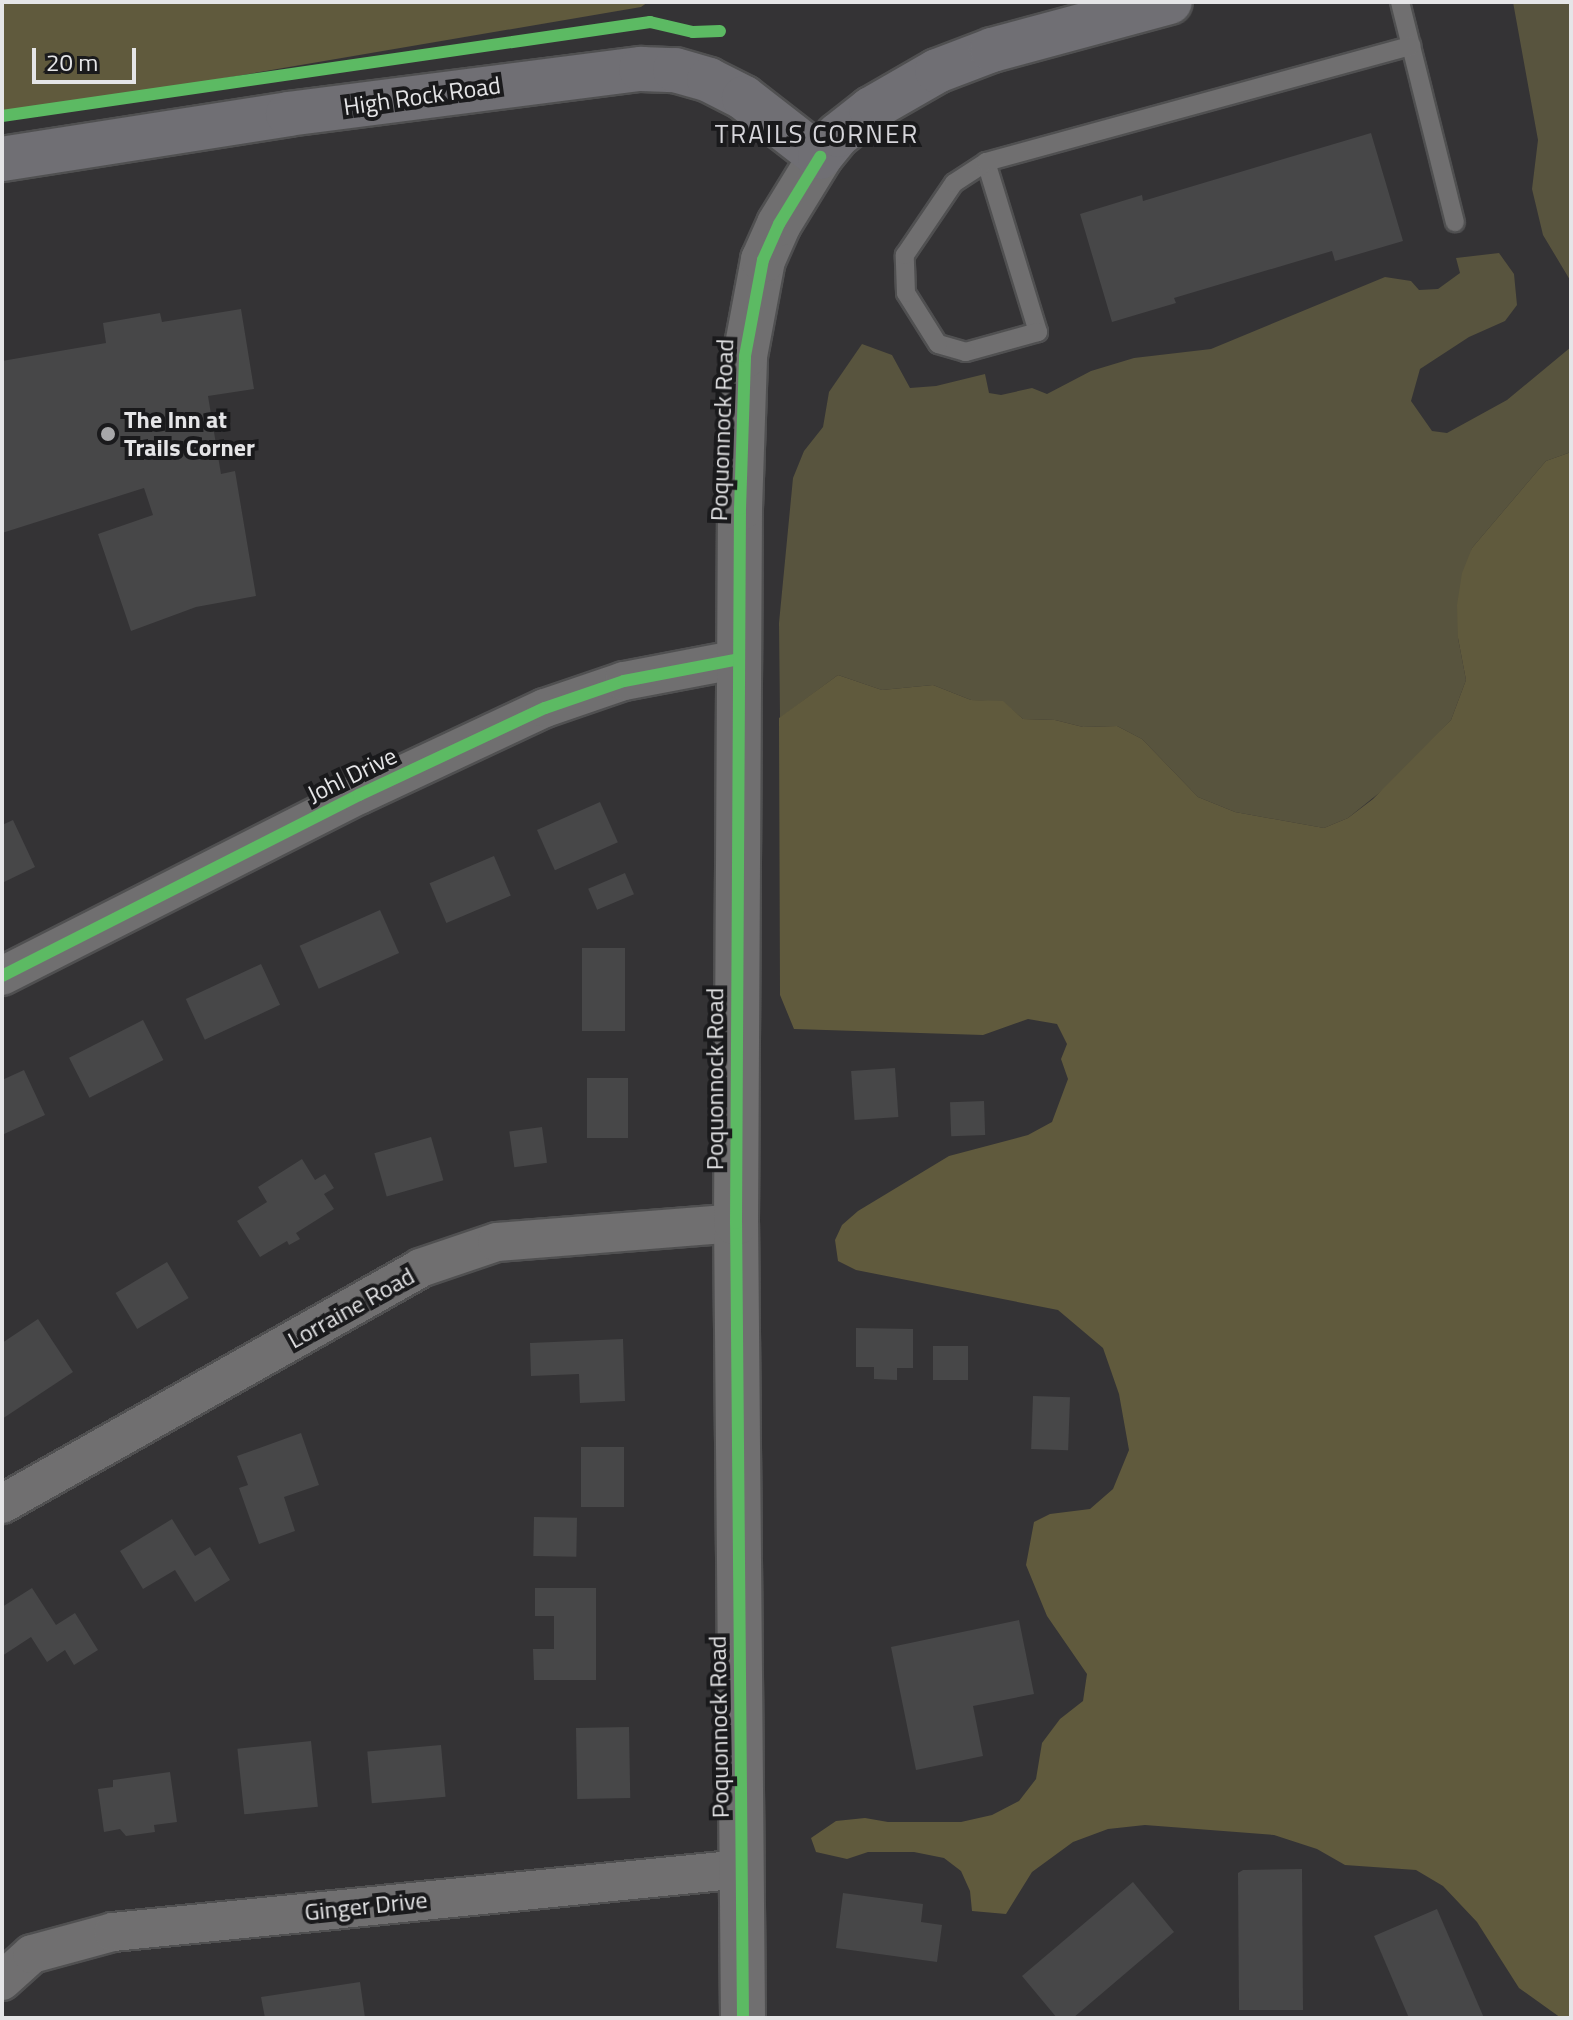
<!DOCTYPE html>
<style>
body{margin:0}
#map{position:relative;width:1573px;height:2020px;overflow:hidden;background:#343335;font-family:"Titillium Web",sans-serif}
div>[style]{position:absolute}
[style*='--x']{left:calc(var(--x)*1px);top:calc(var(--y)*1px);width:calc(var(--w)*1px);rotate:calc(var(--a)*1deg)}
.green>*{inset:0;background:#58543e}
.forest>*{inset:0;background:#605a3d}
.building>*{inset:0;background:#474748;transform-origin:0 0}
.roads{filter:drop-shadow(2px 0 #505051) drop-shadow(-2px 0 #505051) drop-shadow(0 2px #505051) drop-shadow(0 -2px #505051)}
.service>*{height:18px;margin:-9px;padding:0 9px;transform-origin:9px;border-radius:9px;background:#706f70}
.minor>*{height:38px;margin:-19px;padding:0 19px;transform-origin:19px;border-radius:19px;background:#706f70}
.tertiary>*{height:44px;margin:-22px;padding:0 22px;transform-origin:22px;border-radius:22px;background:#706f70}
.secondary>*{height:44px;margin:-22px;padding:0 22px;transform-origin:22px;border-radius:22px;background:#706f74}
.cycleway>*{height:12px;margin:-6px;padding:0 6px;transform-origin:6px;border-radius:6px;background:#5cba63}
.dots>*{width:22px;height:22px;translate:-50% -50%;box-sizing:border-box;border:4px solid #1a1a1c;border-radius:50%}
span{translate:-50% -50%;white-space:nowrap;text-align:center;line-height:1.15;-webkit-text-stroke:8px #1a1a1c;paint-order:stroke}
.street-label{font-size:24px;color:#e5e5e7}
.poi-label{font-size:24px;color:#e5e5e7;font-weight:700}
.left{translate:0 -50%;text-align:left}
.neighbourhood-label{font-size:26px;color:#d6d5da;letter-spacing:2px}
.frame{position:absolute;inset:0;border:4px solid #e5e5e7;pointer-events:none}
.scale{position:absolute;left:32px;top:48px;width:104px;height:36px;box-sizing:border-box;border:4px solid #e5e5e7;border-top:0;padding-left:10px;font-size:24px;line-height:28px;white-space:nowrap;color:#e5e5e7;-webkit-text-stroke:6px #1a1a1c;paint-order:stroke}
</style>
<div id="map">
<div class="green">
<i style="clip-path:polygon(1513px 2px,1571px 2px,1571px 291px,1570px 280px,1543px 235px,1532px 189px,1538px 140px)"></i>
<i style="clip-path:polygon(1499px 253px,1514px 274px,1517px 305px,1505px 321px,1469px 337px,1420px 369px,1411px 401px,1432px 431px,1447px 433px,1507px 400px,1571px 347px,1571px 452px,1546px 461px,1472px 548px,1458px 638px,1466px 680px,1451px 720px,1394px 781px,1348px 818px,1324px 828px,1235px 812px,1198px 797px,1142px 739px,1117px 726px,1083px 727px,1055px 720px,1023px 719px,1003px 702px,971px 700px,933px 685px,882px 690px,838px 675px,780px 718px,779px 623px,793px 478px,804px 451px,823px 427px,829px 392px,862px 344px,892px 355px,910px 388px,936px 386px,985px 374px,989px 393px,1001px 395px,1032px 388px,1047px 394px,1091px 371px,1134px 358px,1211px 349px,1385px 277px,1411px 281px,1419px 290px,1438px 289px,1460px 273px,1456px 258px)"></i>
</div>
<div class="forest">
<i style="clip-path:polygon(2px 2px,648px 2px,641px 7px,2px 116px)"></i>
<i style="clip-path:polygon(1571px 452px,1571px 2018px,1561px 2018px,1519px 1988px,1477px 1922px,1443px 1886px,1416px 1870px,1345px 1865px,1317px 1849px,1274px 1835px,1145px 1825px,1108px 1829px,1073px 1842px,1032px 1872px,1006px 1914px,972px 1911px,970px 1891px,961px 1871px,944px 1858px,914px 1852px,868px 1852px,847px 1859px,816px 1852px,811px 1838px,836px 1821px,865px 1818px,888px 1822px,961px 1822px,992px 1815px,1019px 1801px,1036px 1779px,1042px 1743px,1060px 1719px,1083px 1701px,1087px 1674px,1047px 1616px,1026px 1565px,1034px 1522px,1050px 1514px,1090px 1509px,1113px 1489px,1129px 1450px,1119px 1394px,1103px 1348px,1058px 1310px,856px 1270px,838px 1261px,835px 1240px,842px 1225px,858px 1211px,949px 1156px,1028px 1135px,1052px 1122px,1068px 1079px,1061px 1059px,1067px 1044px,1057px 1024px,1028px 1019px,983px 1035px,794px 1029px,780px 995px,779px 718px,838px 675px,882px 690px,933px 685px,971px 700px,1003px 701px,1023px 719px,1055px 720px,1083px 727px,1117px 726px,1142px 739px,1198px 797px,1235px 812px,1324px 828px,1348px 818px,1373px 799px,1451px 720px,1466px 680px,1458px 638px,1457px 605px,1462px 573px,1472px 548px,1546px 461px)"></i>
</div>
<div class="building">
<i style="clip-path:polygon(1371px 133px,1403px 241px,1335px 261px,1332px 251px,1174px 298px,1176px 303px,1112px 322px,1080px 214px,1142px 195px,1143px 201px)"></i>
<i style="clip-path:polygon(241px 309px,254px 389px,208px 396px,221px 474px,235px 471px,256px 596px,196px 607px,131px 631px,98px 534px,153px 515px,144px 488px,2px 533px,2px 361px,106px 343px,103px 323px,160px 313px,162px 322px)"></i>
<i style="left:600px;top:802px;width:44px;height:69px;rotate:66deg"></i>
<i style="clip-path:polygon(13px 820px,35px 867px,2px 883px,2px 825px)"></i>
<i style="left:494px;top:856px;width:43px;height:70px;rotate:67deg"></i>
<i style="left:625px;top:873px;width:23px;height:40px;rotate:67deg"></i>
<i style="left:380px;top:910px;width:47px;height:88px;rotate:66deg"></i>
<i style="left:582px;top:948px;width:43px;height:83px"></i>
<i style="left:261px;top:964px;width:45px;height:83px;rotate:65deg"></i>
<i style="left:143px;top:1020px;width:45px;height:83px;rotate:63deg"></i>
<i style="left:895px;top:1068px;width:49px;height:44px;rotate:86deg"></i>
<i style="clip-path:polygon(24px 1070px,45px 1115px,2px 1135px,2px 1080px)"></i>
<i style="left:587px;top:1078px;width:41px;height:60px"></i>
<i style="left:984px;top:1101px;width:34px;height:34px;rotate:88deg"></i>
<i style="left:542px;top:1127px;width:36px;height:33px;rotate:82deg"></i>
<i style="left:431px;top:1137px;width:45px;height:59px;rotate:74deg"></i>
<i style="clip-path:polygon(302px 1159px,315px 1180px,325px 1174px,334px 1188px,324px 1194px,334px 1209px,296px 1233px,300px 1239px,289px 1245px,287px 1241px,260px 1257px,237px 1221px,267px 1202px,258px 1187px)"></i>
<i style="left:167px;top:1262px;width:42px;height:60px;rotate:59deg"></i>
<i style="clip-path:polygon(38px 1319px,73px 1372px,2px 1419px,2px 1343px)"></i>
<i style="clip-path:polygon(856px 1328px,913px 1329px,913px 1368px,897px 1368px,897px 1380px,874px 1379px,874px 1367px,856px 1367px)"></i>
<i style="clip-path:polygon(623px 1339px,625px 1401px,580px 1403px,579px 1374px,531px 1376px,530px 1343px)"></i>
<i style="left:933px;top:1346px;width:35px;height:34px"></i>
<i style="left:1033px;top:1396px;width:37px;height:53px;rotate:2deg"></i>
<i style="clip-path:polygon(301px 1433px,319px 1485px,284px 1497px,295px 1531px,259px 1544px,239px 1488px,248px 1485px,237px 1456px)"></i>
<i style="left:624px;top:1447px;width:60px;height:43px;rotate:90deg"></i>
<i style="left:534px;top:1517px;width:43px;height:39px;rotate:1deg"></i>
<i style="clip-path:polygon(172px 1519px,195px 1556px,210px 1547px,230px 1580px,195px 1602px,175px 1570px,143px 1589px,120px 1551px)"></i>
<i style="clip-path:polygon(32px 1588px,56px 1625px,75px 1613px,98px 1650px,74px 1665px,65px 1650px,47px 1662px,31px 1637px,2px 1656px,2px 1607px)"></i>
<i style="clip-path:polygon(535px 1588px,596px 1588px,596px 1680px,534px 1680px,533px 1649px,554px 1649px,554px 1616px,535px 1616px)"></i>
<i style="clip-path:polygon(1019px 1620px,1034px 1694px,973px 1706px,983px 1756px,916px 1770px,891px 1647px)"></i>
<i style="left:629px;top:1727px;width:71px;height:53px;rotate:89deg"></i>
<i style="left:311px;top:1741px;width:66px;height:74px;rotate:84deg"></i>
<i style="left:441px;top:1745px;width:52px;height:74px;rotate:85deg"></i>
<i style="clip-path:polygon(170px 1772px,177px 1822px,154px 1825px,155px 1832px,126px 1836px,120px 1829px,104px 1832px,98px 1789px,113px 1787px,113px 1780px)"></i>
<i style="clip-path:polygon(1302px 1869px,1303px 2010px,1239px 2010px,1238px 1873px,1243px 1870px)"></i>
<i style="clip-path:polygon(1133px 1882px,1174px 1932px,1073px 2018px,1057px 2018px,1022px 1976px)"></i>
<i style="clip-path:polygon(843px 1893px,923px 1904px,921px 1922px,942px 1925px,937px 1962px,836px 1948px)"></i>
<i style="clip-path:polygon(1437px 1909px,1484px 2018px,1409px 2018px,1374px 1936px)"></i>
<i style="clip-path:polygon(360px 1982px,365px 2018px,265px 2018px,261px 1997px)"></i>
</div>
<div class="roads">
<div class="service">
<i style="--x:1400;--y:2;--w:227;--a:76"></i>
<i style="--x:986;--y:162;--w:178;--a:73"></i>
<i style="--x:1038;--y:332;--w:75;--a:164.5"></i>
<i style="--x:966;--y:352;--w:29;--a:-164"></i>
<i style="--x:938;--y:344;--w:60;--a:-122.1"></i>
<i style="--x:906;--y:293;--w:38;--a:-92"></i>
<i style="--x:905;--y:255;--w:87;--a:-55.8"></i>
<i style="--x:954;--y:183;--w:38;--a:-33"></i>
<i style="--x:986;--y:162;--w:441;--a:-15.3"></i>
</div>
<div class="minor">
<i style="--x:2;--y:976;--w:400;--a:-26.9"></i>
<i style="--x:359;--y:795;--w:205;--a:-25.1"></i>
<i style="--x:545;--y:708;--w:83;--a:-18.9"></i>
<i style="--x:624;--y:681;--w:117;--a:-10.8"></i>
<i style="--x:2;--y:1504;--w:480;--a:-29.4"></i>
<i style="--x:420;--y:1268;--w:81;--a:-18.7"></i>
<i style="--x:497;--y:1242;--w:240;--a:-4.5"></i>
<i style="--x:2;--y:1981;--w:40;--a:-42"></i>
<i style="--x:32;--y:1954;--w:84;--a:-15.2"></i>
<i style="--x:113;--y:1932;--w:632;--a:-5.72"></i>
</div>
<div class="tertiary">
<i style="--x:743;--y:2018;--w:795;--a:-90.5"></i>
<i style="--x:736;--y:1223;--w:714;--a:-89.68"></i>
<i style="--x:740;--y:509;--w:153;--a:-88.1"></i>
<i style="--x:745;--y:356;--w:98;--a:-79.4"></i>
<i style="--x:763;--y:260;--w:39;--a:-66"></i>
<i style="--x:779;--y:224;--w:79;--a:-58.5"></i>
</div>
<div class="secondary">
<i style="--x:2;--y:159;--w:290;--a:-8.9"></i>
<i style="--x:288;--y:114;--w:356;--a:-7.3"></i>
<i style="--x:641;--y:69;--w:34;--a:2"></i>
<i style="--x:675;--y:70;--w:35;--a:16"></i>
<i style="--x:709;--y:80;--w:39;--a:27"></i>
<i style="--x:744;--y:98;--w:96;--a:37.8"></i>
<i style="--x:820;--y:157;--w:28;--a:-51"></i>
<i style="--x:838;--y:135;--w:42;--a:-38.2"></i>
<i style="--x:871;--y:109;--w:76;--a:-29.9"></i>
<i style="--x:937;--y:71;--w:59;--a:-20.9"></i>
<i style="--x:992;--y:50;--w:184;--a:-15.1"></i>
</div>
</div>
<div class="cycleway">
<i style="--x:2;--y:116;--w:655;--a:-8.25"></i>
<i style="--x:650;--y:22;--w:44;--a:13.1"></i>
<i style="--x:693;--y:32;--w:27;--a:-2"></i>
<i style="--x:2;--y:976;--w:400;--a:-26.9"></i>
<i style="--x:359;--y:795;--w:205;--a:-25.1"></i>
<i style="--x:545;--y:708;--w:83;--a:-18.9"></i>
<i style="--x:624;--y:681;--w:117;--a:-10.8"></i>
<i style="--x:743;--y:2018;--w:795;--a:-90.5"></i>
<i style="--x:736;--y:1223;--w:714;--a:-89.68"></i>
<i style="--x:740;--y:509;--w:153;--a:-88.1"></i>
<i style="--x:745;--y:356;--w:98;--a:-79.4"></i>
<i style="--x:763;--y:260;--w:39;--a:-66"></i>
<i style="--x:779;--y:224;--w:79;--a:-58.5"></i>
</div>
<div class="dots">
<i style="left:108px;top:434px;background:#a7a7a9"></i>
</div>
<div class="street-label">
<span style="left:422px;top:96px;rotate:-8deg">High Rock Road</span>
<span style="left:722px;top:430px;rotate:-88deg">Poquonnock Road</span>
<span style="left:352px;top:775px;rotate:-26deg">Johl Drive</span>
<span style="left:715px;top:1079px;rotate:-90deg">Poquonnock Road</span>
<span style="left:351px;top:1308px;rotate:-29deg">Lorraine Road</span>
<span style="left:719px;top:1727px;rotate:-91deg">Poquonnock Road</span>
<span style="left:366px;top:1906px;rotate:-6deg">Ginger Drive</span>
</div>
<div class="poi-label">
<span class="left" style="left:124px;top:434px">The Inn at<br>Trails Corner</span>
</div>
<div class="neighbourhood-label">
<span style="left:817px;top:134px">TRAILS CORNER</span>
</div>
<div class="frame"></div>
<div class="scale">20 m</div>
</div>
